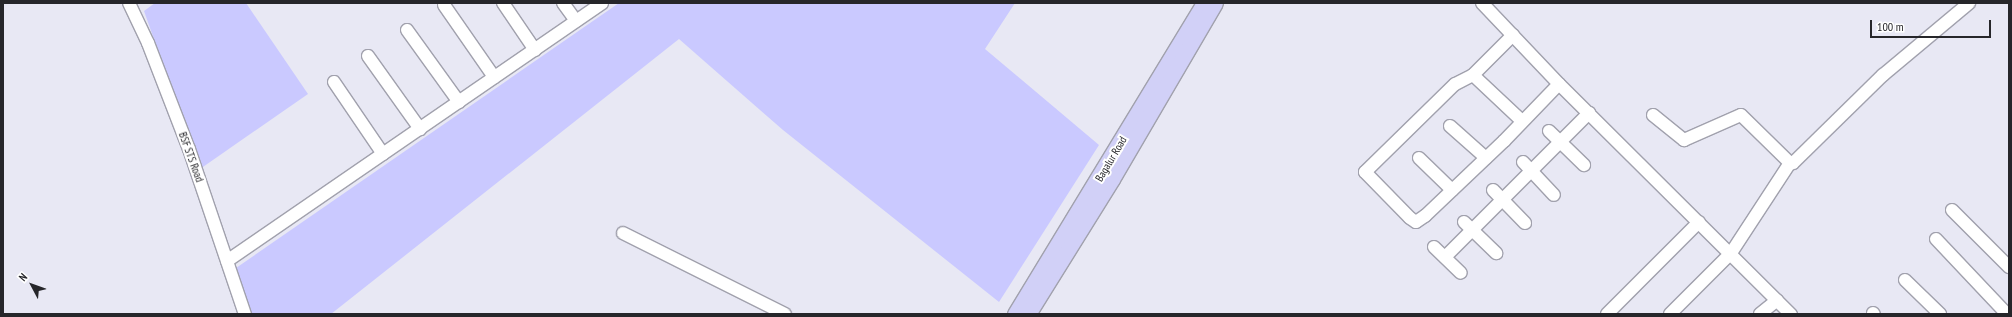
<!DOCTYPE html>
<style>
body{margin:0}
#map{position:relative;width:2012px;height:317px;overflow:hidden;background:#e8e8f4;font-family:"PT Sans Narrow",sans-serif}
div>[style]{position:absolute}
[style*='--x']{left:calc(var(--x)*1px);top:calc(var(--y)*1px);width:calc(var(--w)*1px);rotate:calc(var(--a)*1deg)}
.green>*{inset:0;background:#cac9ff}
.roads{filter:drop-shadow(1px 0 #a1a1ad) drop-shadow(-1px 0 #a1a1ad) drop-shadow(0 1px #a1a1ad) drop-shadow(0 -1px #a1a1ad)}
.minor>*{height:12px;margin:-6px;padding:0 6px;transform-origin:6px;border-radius:6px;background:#fff}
.major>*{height:15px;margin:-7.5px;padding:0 7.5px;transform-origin:7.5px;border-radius:7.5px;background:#d1d0f7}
span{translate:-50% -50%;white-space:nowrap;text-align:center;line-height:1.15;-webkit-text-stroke:4px #fff;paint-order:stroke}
.street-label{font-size:11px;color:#26262a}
.frame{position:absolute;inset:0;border:4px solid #26262a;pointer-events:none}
.north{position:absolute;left:12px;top:265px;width:40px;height:40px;-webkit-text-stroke:3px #fff;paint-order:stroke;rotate:311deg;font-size:11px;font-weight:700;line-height:16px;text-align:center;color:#26262a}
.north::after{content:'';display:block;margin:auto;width:14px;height:18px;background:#26262a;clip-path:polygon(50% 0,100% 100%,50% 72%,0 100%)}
.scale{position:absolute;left:1870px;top:20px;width:121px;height:18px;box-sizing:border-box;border:2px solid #26262a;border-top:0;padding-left:5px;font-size:12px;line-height:14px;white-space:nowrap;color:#26262a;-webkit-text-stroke:3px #fff;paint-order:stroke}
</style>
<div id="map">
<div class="green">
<i style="clip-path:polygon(155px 3px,246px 3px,308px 94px,200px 169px,144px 11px)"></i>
<i style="clip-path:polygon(619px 3px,1015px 3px,985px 49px,1099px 145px,999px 302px,783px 130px,679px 39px,331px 314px,252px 314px,236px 268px)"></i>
</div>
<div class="roads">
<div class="minor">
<i style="--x:129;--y:3;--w:44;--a:64.6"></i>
<i style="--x:148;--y:43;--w:114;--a:68.9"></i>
<i style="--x:189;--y:149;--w:174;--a:71.3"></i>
<i style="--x:503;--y:3;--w:57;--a:55.8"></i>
<i style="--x:563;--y:3;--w:22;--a:54"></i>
<i style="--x:1482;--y:3;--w:112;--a:46.5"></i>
<i style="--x:1559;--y:84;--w:327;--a:44.8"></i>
<i style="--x:444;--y:5;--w:88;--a:55.2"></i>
<i style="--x:407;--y:30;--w:89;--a:54.2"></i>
<i style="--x:1513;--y:35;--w:57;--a:135"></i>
<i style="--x:1473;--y:75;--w:20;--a:153"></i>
<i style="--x:1455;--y:84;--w:126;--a:135.6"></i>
<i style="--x:1365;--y:172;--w:64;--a:45.6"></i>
<i style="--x:1410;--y:218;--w:7;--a:34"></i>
<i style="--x:1416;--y:222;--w:11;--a:-34"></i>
<i style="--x:1425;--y:216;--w:109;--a:-43.5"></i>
<i style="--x:1504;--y:141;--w:79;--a:-46"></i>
<i style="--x:368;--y:56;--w:90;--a:54.5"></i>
<i style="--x:1473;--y:75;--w:67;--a:43.2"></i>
<i style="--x:334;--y:82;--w:87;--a:55.8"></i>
<i style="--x:1653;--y:115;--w:40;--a:39"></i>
<i style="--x:1684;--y:140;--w:62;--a:-23.7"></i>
<i style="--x:1741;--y:115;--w:69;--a:44.4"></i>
<i style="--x:1790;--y:163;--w:3;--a:0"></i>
<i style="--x:1793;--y:163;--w:126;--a:-44.4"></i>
<i style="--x:1883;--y:75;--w:112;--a:-39.9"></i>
<i style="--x:1450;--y:126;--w:48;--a:41.6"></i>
<i style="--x:1549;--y:131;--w:49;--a:44.2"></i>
<i style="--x:1419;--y:158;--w:46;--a:44.1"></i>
<i style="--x:1523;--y:162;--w:45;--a:46.8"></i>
<i style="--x:1493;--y:190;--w:46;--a:45.9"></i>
<i style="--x:1952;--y:210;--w:81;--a:45"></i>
<i style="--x:1464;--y:222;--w:45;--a:44.1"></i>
<i style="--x:623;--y:233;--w:181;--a:26.6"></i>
<i style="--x:1936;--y:239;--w:103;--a:46.6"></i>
<i style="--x:1434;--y:247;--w:37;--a:44"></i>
<i style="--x:1445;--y:257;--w:204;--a:-45"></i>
<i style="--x:227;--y:261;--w:455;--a:-34.5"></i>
<i style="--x:1905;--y:280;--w:49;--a:44.2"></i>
<i style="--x:1873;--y:313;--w:1;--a:45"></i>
<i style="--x:1607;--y:314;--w:130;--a:-45"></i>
<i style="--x:1670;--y:314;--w:86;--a:-45"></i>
<i style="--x:1731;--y:253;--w:108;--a:-56.8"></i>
<i style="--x:1760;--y:314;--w:22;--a:-39"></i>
</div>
<div class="major">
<i style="--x:1015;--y:314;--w:364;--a:-58.7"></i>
<i style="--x:1028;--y:314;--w:159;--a:-58.1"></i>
<i style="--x:1112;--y:179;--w:204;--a:-59.7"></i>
</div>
</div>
<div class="street-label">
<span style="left:191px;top:157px;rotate:70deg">BSF STS Road</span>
<span style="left:1111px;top:159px;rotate:-59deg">Bagalur Road</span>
</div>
<div class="frame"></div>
<div class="north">N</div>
<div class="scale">100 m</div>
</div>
